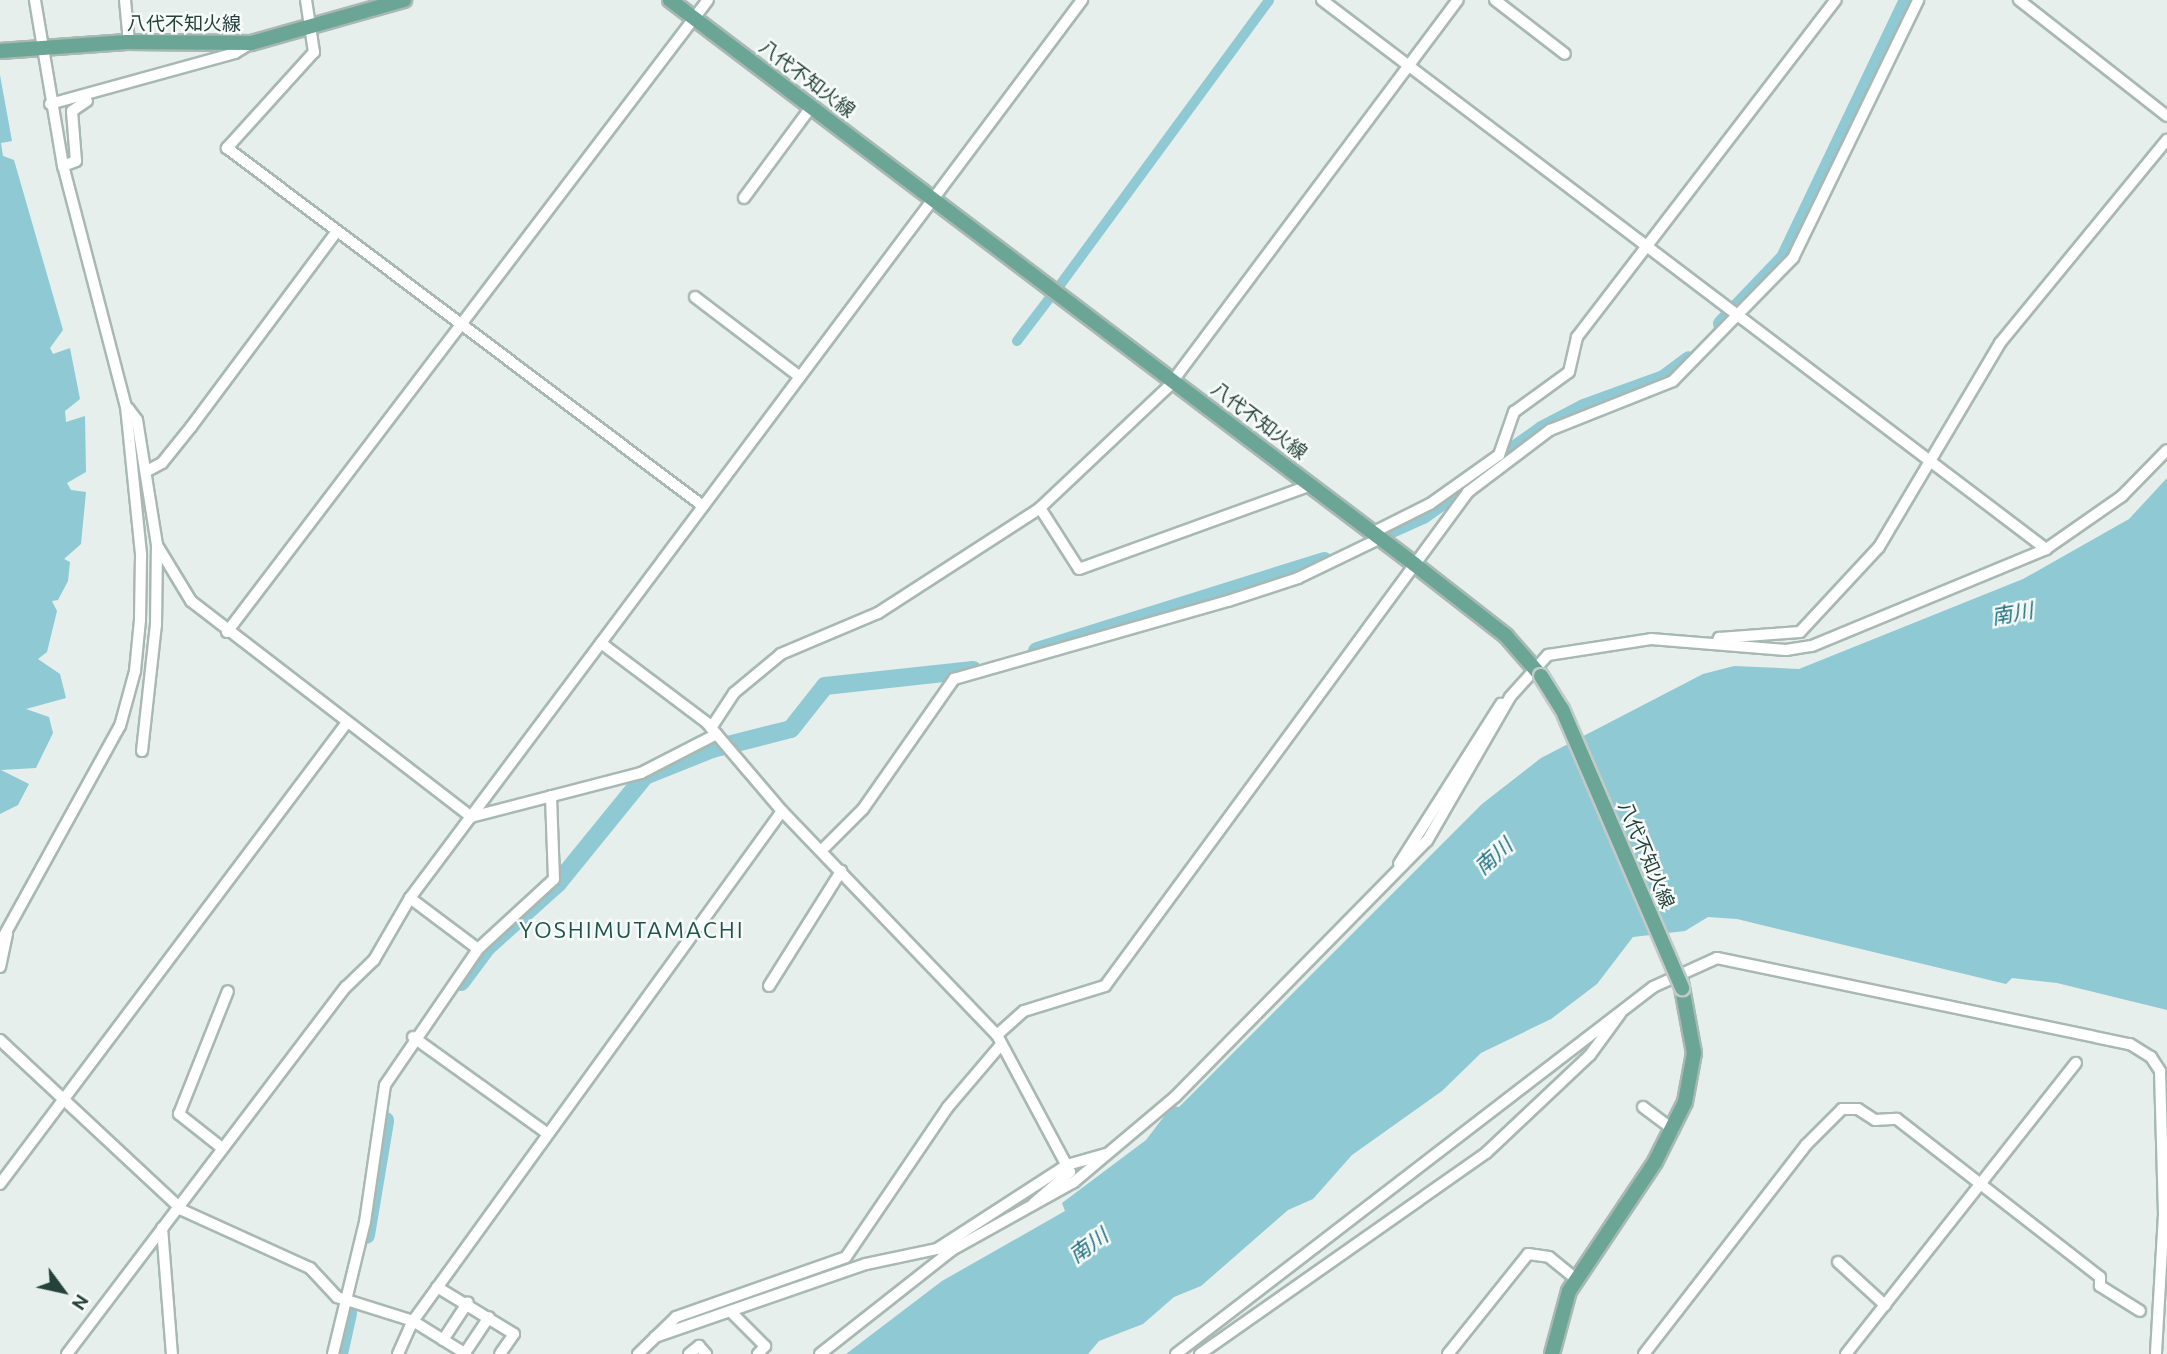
<!DOCTYPE html>
<meta charset="utf-8">
<style>
body{margin:0}
#map{position:relative;width:2167px;height:1354px;overflow:hidden;background:#e6efeb;font-family:Ubuntu,"Noto Sans JP",sans-serif}
div>[style]{position:absolute}
[style*='--x']{left:calc(var(--x)*1px);top:calc(var(--y)*1px);width:calc(var(--w)*1px);rotate:calc(var(--a)*1deg)}
.water>*{inset:0;background:#8ec9d4}
.canal>*{height:10px;margin:-5px;padding:0 5px;transform-origin:5px;border-radius:5px;background:#8ec9d4}
.river>*{height:18px;margin:-9px;padding:0 9px;transform-origin:9px;border-radius:9px;background:#8ec9d4}
.roads{filter:drop-shadow(2px 0 #a8b8b2) drop-shadow(-2px 0 #a8b8b2) drop-shadow(0 2px #a8b8b2) drop-shadow(0 -2px #a8b8b2)}
.minor>*{height:10px;margin:-5px;padding:0 5px;transform-origin:5px;border-radius:5px;background:#fff}
.major>*{height:14px;margin:-7px;padding:0 7px;transform-origin:7px;border-radius:7px;background:#6aa596}
.bridges{filter:drop-shadow(2px 0 #c2cac8) drop-shadow(-2px 0 #c2cac8) drop-shadow(0 2px #c2cac8) drop-shadow(0 -2px #c2cac8)}
.major-bridge>*{height:14px;margin:-7px;padding:0 7px;transform-origin:7px;border-radius:7px;background:#6aa596}
span{translate:-50% -50%;white-space:nowrap;text-align:center;line-height:1.15;-webkit-text-stroke:5px #f7fbf9;paint-order:stroke}
.street-label{font-size:19px;color:#24423a}
.water-label{font-size:21px;color:#1c6f80;font-style:italic}
.quarter-label{font-size:23px;color:#1f5548;letter-spacing:2px}
.north{position:absolute;left:28px;top:1256px;width:70px;height:70px;-webkit-text-stroke:5px #f7fbf9;paint-order:stroke;rotate:123deg;font-size:19px;font-weight:700;line-height:28px;text-align:center;color:#24423a}
.north::after{content:'';display:block;margin:auto;width:24px;height:32px;background:#24423a;clip-path:polygon(50% 0,100% 100%,50% 72%,0 100%)}
</style>
<div id="map">
<div class="water">
<i style="clip-path:polygon(0 75px,12px 141px,1px 143px,3px 156px,14px 160px,63px 330px,50px 348px,53px 354px,70px 348px,80px 399px,65px 411px,66px 422px,85px 416px,86px 472px,67px 483px,71px 490px,86px 492px,81px 544px,64px 559px,70px 562px,68px 581px,58px 600px,52px 601px,57px 611px,47px 652px,38px 659px,60px 674px,66px 698px,26px 709px,49px 717px,53px 733px,36px 768px,1px 770px,29px 784px,18px 805px,0 814px)"></i>
<i style="clip-path:polygon(2167px 478px,2167px 1010px,2057px 983px,2012px 978px,2006px 984px,1737px 919px,1708px 917px,1685px 931px,1633px 937px,1597px 984px,1551px 1019px,1481px 1053px,1442px 1091px,1352px 1155px,1313px 1199px,1288px 1210px,1201px 1286px,1174px 1297px,1143px 1324px,1099px 1341px,1088px 1354px,846px 1354px,942px 1281px,1065px 1211px,1062px 1203px,1146px 1140px,1172px 1106px,1179px 1107px,1482px 804px,1541px 758px,1703px 674px,1734px 666px,1799px 669px,2023px 579px,2129px 519px)"></i>
</div>
<div class="canal">
<i style="--x:1060;--y:285;--w:353;--a:-53.7"></i>
<i style="--x:1017;--y:341;--w:53;--a:-52.7"></i>
</div>
<div class="river">
<i style="--x:1722;--y:324;--w:91;--a:-46.3"></i>
<i style="--x:1785;--y:258;--w:286;--a:-64.5"></i>
<i style="--x:1387;--y:531;--w:39;--a:-24"></i>
<i style="--x:1423;--y:515;--w:146;--a:-35.5"></i>
<i style="--x:1542;--y:430;--w:47;--a:-27.6"></i>
<i style="--x:1584;--y:408;--w:85;--a:-19.9"></i>
<i style="--x:1664;--y:379;--w:31;--a:-37"></i>
<i style="--x:1037;--y:651;--w:301;--a:-17.4"></i>
<i style="--x:461;--y:982;--w:44;--a:-53.4"></i>
<i style="--x:487;--y:947;--w:96;--a:-42"></i>
<i style="--x:558;--y:883;--w:138;--a:-50.9"></i>
<i style="--x:645;--y:776;--w:72;--a:-21.9"></i>
<i style="--x:712;--y:749;--w:81;--a:-14.2"></i>
<i style="--x:791;--y:729;--w:55;--a:-51.7"></i>
<i style="--x:825;--y:686;--w:149;--a:-6.2"></i>
<i style="--x:366;--y:1235;--w:116;--a:-80.5"></i>
<i style="--x:339;--y:1354;--w:42;--a:-77.6"></i>
</div>
<div class="roads">
<div class="minor">
<i style="--x:125;--y:0;--w:42;--a:84.6"></i>
<i style="--x:306;--y:0;--w:53;--a:81.3"></i>
<i style="--x:314;--y:52;--w:130;--a:132.2"></i>
<i style="--x:227;--y:148;--w:596;--a:36.95"></i>
<i style="--x:1322;--y:0;--w:909;--a:37.17"></i>
<i style="--x:1495;--y:0;--w:88;--a:37.6"></i>
<i style="--x:2019;--y:0;--w:188;--a:38.1"></i>
<i style="--x:50;--y:104;--w:192;--a:-15.4"></i>
<i style="--x:235;--y:53;--w:19;--a:-32"></i>
<i style="--x:63;--y:166;--w:14;--a:-21"></i>
<i style="--x:76;--y:161;--w:50;--a:-94.6"></i>
<i style="--x:72;--y:111;--w:18;--a:-34"></i>
<i style="--x:744;--y:198;--w:113;--a:-53.6"></i>
<i style="--x:695;--y:297;--w:132;--a:37.3"></i>
<i style="--x:128;--y:408;--w:15;--a:53"></i>
<i style="--x:137;--y:420;--w:127;--a:80.9"></i>
<i style="--x:157;--y:545;--w:66;--a:58.7"></i>
<i style="--x:191;--y:601;--w:354;--a:37.6"></i>
<i style="--x:471;--y:817;--w:176;--a:-14.5"></i>
<i style="--x:641;--y:773;--w:85;--a:-27.2"></i>
<i style="--x:147;--y:471;--w:17;--a:-28"></i>
<i style="--x:162;--y:463;--w:46;--a:-51.1"></i>
<i style="--x:191;--y:427;--w:241;--a:-53.3"></i>
<i style="--x:1040;--y:508;--w:72;--a:57.4"></i>
<i style="--x:1079;--y:569;--w:247;--a:-19.9"></i>
<i style="--x:1374;--y:532;--w:63;--a:-26.6"></i>
<i style="--x:1430;--y:504;--w:85;--a:-35.4"></i>
<i style="--x:1499;--y:455;--w:46;--a:-70.8"></i>
<i style="--x:1514;--y:412;--w:68;--a:-36"></i>
<i style="--x:1569;--y:372;--w:36;--a:-77"></i>
<i style="--x:1577;--y:337;--w:425;--a:-52.5"></i>
<i style="--x:227;--y:632;--w:794;--a:-52.73"></i>
<i style="--x:601;--y:643;--w:133;--a:37"></i>
<i style="--x:707;--y:723;--w:116;--a:49.6"></i>
<i style="--x:782;--y:811;--w:310;--a:46.2"></i>
<i style="--x:997;--y:1035;--w:155;--a:61.9"></i>
<i style="--x:1070;--y:1172;--w:48;--a:139.3"></i>
<i style="--x:1716;--y:644;--w:7;--a:-63"></i>
<i style="--x:1719;--y:638;--w:81;--a:-4.2"></i>
<i style="--x:1800;--y:632;--w:116;--a:-47.1"></i>
<i style="--x:1879;--y:547;--w:237;--a:-59.3"></i>
<i style="--x:2000;--y:343;--w:263;--a:-50.6"></i>
<i style="--x:711;--y:728;--w:42;--a:-56.7"></i>
<i style="--x:734;--y:693;--w:61;--a:-39.7"></i>
<i style="--x:781;--y:654;--w:105;--a:-22.9"></i>
<i style="--x:878;--y:613;--w:193;--a:-32.9"></i>
<i style="--x:1040;--y:508;--w:178;--a:-43.4"></i>
<i style="--x:1169;--y:386;--w:482;--a:-53.2"></i>
<i style="--x:142;--y:751;--w:127;--a:-83.7"></i>
<i style="--x:156;--y:625;--w:77;--a:-89.3"></i>
<i style="--x:822;--y:850;--w:58;--a:-45"></i>
<i style="--x:863;--y:809;--w:159;--a:-55"></i>
<i style="--x:954;--y:679;--w:285;--a:-15.9"></i>
<i style="--x:1228;--y:601;--w:74;--a:-18.2"></i>
<i style="--x:1298;--y:578;--w:92;--a:-25.7"></i>
<i style="--x:1399;--y:864;--w:190;--a:-57.5"></i>
<i style="--x:410;--y:898;--w:85;--a:36.9"></i>
<i style="--x:0;--y:943;--w:248;--a:-61.1"></i>
<i style="--x:120;--y:726;--w:57;--a:-74.7"></i>
<i style="--x:135;--y:671;--w:51;--a:-84.4"></i>
<i style="--x:140;--y:620;--w:66;--a:-89.1"></i>
<i style="--x:141;--y:554;--w:148;--a:-95.8"></i>
<i style="--x:126;--y:407;--w:249;--a:-104.6"></i>
<i style="--x:63;--y:166;--w:168;--a:-99.6"></i>
<i style="--x:0;--y:967;--w:34;--a:-78"></i>
<i style="--x:769;--y:986;--w:136;--a:-57.9"></i>
<i style="--x:997;--y:1035;--w:36;--a:-42"></i>
<i style="--x:1024;--y:1011;--w:85;--a:-17.2"></i>
<i style="--x:1105;--y:986;--w:613;--a:-53.69"></i>
<i style="--x:1468;--y:492;--w:103;--a:-37.1"></i>
<i style="--x:1550;--y:430;--w:132;--a:-21.7"></i>
<i style="--x:1673;--y:381;--w:172;--a:-45.7"></i>
<i style="--x:1793;--y:258;--w:287;--a:-64.1"></i>
<i style="--x:413;--y:1037;--w:166;--a:35.7"></i>
<i style="--x:0;--y:1040;--w:249;--a:43"></i>
<i style="--x:182;--y:1210;--w:141;--a:24.4"></i>
<i style="--x:310;--y:1268;--w:40;--a:47"></i>
<i style="--x:337;--y:1297;--w:80;--a:17.5"></i>
<i style="--x:413;--y:1321;--w:62;--a:31.9"></i>
<i style="--x:1643;--y:1107;--w:38;--a:37"></i>
<i style="--x:222;--y:1148;--w:55;--a:-141.7"></i>
<i style="--x:179;--y:1114;--w:132;--a:-68.3"></i>
<i style="--x:0;--y:1184;--w:574;--a:-53.07"></i>
<i style="--x:162;--y:1228;--w:126;--a:85.5"></i>
<i style="--x:1838;--y:1262;--w:64;--a:42.5"></i>
<i style="--x:437;--y:1287;--w:90;--a:31.4"></i>
<i style="--x:514;--y:1334;--w:24;--a:125"></i>
<i style="--x:732;--y:1313;--w:47;--a:45"></i>
<i style="--x:765;--y:1346;--w:11;--a:131"></i>
<i style="--x:655;--y:1337;--w:223;--a:-19.1"></i>
<i style="--x:866;--y:1264;--w:73;--a:-11.9"></i>
<i style="--x:937;--y:1249;--w:155;--a:-32.9"></i>
<i style="--x:1067;--y:1165;--w:41;--a:-15.8"></i>
<i style="--x:443;--y:1340;--w:45;--a:-56.7"></i>
<i style="--x:465;--y:1353;--w:43;--a:-56.3"></i>
<i style="--x:67;--y:1354;--w:461;--a:-52.8"></i>
<i style="--x:346;--y:987;--w:39;--a:-44"></i>
<i style="--x:374;--y:960;--w:72;--a:-59.9"></i>
<i style="--x:410;--y:898;--w:1122;--a:-53.19"></i>
<i style="--x:333;--y:1354;--w:136;--a:-76.4"></i>
<i style="--x:365;--y:1222;--w:138;--a:-81.7"></i>
<i style="--x:385;--y:1085;--w:165;--a:-55.6"></i>
<i style="--x:478;--y:949;--w:103;--a:-42.6"></i>
<i style="--x:554;--y:879;--w:83;--a:-92.1"></i>
<i style="--x:398;--y:1354;--w:36;--a:-66"></i>
<i style="--x:413;--y:1321;--w:629;--a:-54.11"></i>
<i style="--x:638;--y:1354;--w:53;--a:-44.2"></i>
<i style="--x:676;--y:1317;--w:180;--a:-19.4"></i>
<i style="--x:846;--y:1257;--w:181;--a:-55.8"></i>
<i style="--x:948;--y:1107;--w:79;--a:-49.6"></i>
<i style="--x:689;--y:1354;--w:13;--a:-39"></i>
<i style="--x:699;--y:1346;--w:11;--a:49"></i>
<i style="--x:820;--y:1354;--w:168;--a:-38.2"></i>
<i style="--x:952;--y:1250;--w:140;--a:-29.1"></i>
<i style="--x:1074;--y:1182;--w:132;--a:-40.1"></i>
<i style="--x:1175;--y:1097;--w:359;--a:-45.5"></i>
<i style="--x:1427;--y:841;--w:166;--a:-60"></i>
<i style="--x:1510;--y:697;--w:57;--a:-47.9"></i>
<i style="--x:1548;--y:655;--w:104;--a:-8.8"></i>
<i style="--x:1651;--y:639;--w:135;--a:4.7"></i>
<i style="--x:1786;--y:650;--w:26;--a:-9"></i>
<i style="--x:1812;--y:646;--w:253;--a:-22.5"></i>
<i style="--x:2046;--y:549;--w:93;--a:-34.9"></i>
<i style="--x:2122;--y:496;--w:64;--a:-45.6"></i>
<i style="--x:1176;--y:1354;--w:602;--a:-37.57"></i>
<i style="--x:1653;--y:987;--w:70;--a:-24.4"></i>
<i style="--x:1717;--y:958;--w:422;--a:11.8"></i>
<i style="--x:2130;--y:1044;--w:25;--a:32"></i>
<i style="--x:2151;--y:1057;--w:17;--a:57"></i>
<i style="--x:2160;--y:1071;--w:143;--a:88.4"></i>
<i style="--x:2164;--y:1214;--w:140;--a:93.3"></i>
<i style="--x:1200;--y:1354;--w:350;--a:-35.1"></i>
<i style="--x:1486;--y:1153;--w:143;--a:-43.3"></i>
<i style="--x:1590;--y:1055;--w:51;--a:-53.8"></i>
<i style="--x:1448;--y:1354;--w:128;--a:-51.3"></i>
<i style="--x:1528;--y:1254;--w:21;--a:8"></i>
<i style="--x:1549;--y:1257;--w:35;--a:39"></i>
<i style="--x:1644;--y:1354;--w:264;--a:-52.2"></i>
<i style="--x:1806;--y:1145;--w:51;--a:-45"></i>
<i style="--x:1842;--y:1109;--w:16;--a:0"></i>
<i style="--x:1858;--y:1109;--w:20;--a:33"></i>
<i style="--x:1875;--y:1120;--w:22;--a:-3"></i>
<i style="--x:1897;--y:1119;--w:257;--a:37.9"></i>
<i style="--x:2100;--y:1277;--w:9;--a:90"></i>
<i style="--x:2100;--y:1286;--w:47;--a:32"></i>
<i style="--x:1846;--y:1354;--w:371;--a:-51.7"></i>
</div>
<div class="major">
<i style="--x:670;--y:0;--w:934;--a:37.16"></i>
<i style="--x:1414;--y:564;--w:117;--a:38"></i>
<i style="--x:1506;--y:636;--w:53;--a:48.8"></i>
<i style="--x:0;--y:51;--w:127;--a:-4.1"></i>
<i style="--x:127;--y:42;--w:124;--a:0.5"></i>
<i style="--x:251;--y:43;--w:159;--a:-15.7"></i>
<i style="--x:1552;--y:1354;--w:65;--a:-74.9"></i>
<i style="--x:1569;--y:1291;--w:155;--a:-56.3"></i>
<i style="--x:1655;--y:1162;--w:67;--a:-63.4"></i>
<i style="--x:1685;--y:1102;--w:50;--a:-79.6"></i>
<i style="--x:1694;--y:1053;--w:77;--a:-100.4"></i>
</div>
</div>
<div class="bridges">
<div class="major-bridge">
<i style="--x:1541;--y:676;--w:39;--a:58"></i>
<i style="--x:1562;--y:709;--w:304;--a:66.7"></i>
</div>
</div>
<div class="street-label">
<span style="left:184px;top:24px">八代不知火線</span>
<span style="left:807px;top:79px;rotate:37deg">八代不知火線</span>
<span style="left:1259px;top:421px;rotate:37deg">八代不知火線</span>
<span style="left:1646px;top:855px;rotate:67deg">八代不知火線</span>
</div>
<div class="water-label">
<span style="left:2012px;top:613px;rotate:-10deg">南川</span>
<span style="left:1493px;top:856px;rotate:-42deg">南川</span>
<span style="left:1088px;top:1245px;rotate:-36deg">南川</span>
</div>
<div class="quarter-label">
<span style="left:632px;top:930px">YOSHIMUTAMACHI</span>
</div>
<div class="north">N</div>
</div>
